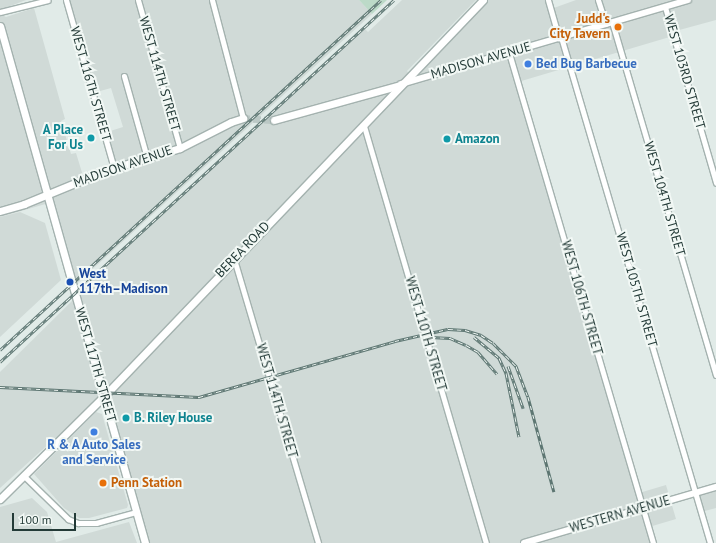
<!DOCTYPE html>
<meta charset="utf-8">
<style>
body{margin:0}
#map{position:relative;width:716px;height:543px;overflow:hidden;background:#e1ebe8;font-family:"PT Sans",sans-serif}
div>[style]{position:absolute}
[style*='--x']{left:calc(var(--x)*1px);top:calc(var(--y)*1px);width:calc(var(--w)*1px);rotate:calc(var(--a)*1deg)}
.built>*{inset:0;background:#d0dad7}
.green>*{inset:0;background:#bcdac8}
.secondary-tunnel>*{height:7px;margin-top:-3.5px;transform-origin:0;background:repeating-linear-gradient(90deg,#bbc8c5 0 7px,transparent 0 10.5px)}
.roads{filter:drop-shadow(1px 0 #a4b2af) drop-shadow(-1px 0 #a4b2af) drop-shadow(0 1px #a4b2af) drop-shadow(0 -1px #a4b2af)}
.minor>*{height:5px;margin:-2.5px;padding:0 2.5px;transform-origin:2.5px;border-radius:2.5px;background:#fff}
.tertiary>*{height:6px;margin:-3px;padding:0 3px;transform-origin:3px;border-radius:3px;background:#fff}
.secondary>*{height:7px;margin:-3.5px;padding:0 3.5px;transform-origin:3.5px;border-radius:3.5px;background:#fff}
.rail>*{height:3px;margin-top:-1.5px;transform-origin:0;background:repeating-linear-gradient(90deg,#f2f8f5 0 4.5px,#5d7672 0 9px);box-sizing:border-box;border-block:1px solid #5d7672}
.dots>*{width:11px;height:11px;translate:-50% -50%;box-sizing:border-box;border:2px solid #f2f8f5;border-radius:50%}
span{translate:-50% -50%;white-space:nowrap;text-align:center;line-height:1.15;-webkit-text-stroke:4px #f2f8f5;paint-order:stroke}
.food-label{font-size:13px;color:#c56008;font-weight:700}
.right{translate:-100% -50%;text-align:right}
.left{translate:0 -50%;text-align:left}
.street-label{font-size:13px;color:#233a37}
.shop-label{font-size:13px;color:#366cbe;font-weight:700}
.culture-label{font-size:13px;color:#0d838f;font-weight:700}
.transit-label{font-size:13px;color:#164399;font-weight:700}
.scale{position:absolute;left:12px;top:513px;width:64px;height:18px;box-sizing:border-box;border:2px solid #233a37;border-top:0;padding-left:5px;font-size:12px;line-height:14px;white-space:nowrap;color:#233a37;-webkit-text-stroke:3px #f2f8f5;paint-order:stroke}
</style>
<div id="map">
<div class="built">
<i style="clip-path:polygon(0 0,26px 0,0 10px)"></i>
<i style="clip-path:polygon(66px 0,359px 0,372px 14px,73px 287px,49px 203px,0 217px,0 14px,6px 17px,34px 8px,65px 119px,61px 121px,71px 154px,76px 153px,84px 179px,114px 168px,104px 133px,123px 127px,111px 88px,93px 93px)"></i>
<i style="clip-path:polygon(402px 0,476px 0,407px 71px,410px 75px,483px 0,548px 0,551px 9px,576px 0,716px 0,716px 20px,672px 32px,673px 36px,518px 82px,639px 493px,666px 485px,676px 519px,649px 527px,653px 543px,145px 543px,75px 293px,364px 28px,368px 32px)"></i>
<i style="clip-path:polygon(20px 212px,45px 223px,61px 280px,0 337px,0 217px)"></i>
<i style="clip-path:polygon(75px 298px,102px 396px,0 488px,0 372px)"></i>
<i style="clip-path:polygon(96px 412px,102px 414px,128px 505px,127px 508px,89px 518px,79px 518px,64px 508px,34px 474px)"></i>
<i style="clip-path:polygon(716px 487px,716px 508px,701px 512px,695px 493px)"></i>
<i style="clip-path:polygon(32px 498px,47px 512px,56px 542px,129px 522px,137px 543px,0 543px,0 507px)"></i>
</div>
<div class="green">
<i style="clip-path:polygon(359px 0,387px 0,372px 14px)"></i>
</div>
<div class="secondary-tunnel">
<i style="--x:243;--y:118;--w:31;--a:4"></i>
</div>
<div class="roads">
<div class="minor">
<i style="--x:66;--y:0;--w:175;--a:74.1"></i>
<i style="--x:138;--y:0;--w:154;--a:74.2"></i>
<i style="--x:212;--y:0;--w:122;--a:75.3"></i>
<i style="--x:548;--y:0;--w:40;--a:74"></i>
<i style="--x:598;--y:0;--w:25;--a:72"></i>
<i style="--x:665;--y:7;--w:183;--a:73.8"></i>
<i style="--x:0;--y:12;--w:49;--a:-14"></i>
<i style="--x:612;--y:22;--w:368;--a:73.6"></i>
<i style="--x:561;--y:37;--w:527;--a:73.59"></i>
<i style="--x:509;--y:53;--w:511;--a:73.62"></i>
<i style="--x:124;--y:76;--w:85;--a:74.3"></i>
<i style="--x:364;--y:126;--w:434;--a:73.7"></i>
<i style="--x:234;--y:259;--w:296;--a:73.5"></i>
<i style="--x:24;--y:476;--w:62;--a:44.3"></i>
<i style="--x:68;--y:519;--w:11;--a:22"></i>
<i style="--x:78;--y:523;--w:18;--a:0"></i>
<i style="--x:96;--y:523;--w:41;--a:-15.4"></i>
</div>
<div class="tertiary">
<i style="--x:401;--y:84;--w:299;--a:-16.3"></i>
<i style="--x:524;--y:543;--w:200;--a:-16.3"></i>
</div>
<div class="secondary">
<i style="--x:0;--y:26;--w:537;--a:74.33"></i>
<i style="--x:274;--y:120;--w:131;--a:-15.5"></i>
<i style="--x:0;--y:211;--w:25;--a:-16"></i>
<i style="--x:24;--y:204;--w:90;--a:-22.3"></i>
<i style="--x:107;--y:170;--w:76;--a:-16.8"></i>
<i style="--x:180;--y:148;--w:57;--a:-27"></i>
<i style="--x:231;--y:122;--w:13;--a:-18"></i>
<i style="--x:0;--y:499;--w:156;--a:-44.7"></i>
<i style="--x:111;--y:389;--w:538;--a:-46.28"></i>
</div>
</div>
<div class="rail">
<i style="--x:431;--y:337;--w:19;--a:3"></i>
<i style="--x:450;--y:338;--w:17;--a:24"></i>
<i style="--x:466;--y:345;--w:14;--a:30"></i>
<i style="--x:478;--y:352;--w:29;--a:49"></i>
<i style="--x:474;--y:337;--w:33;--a:40"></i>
<i style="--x:499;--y:358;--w:17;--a:65"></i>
<i style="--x:506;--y:373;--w:65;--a:78.5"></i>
<i style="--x:0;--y:350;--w:517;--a:-42.57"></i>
<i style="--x:0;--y:362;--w:535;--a:-42.58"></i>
<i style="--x:508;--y:366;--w:45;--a:70.3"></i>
<i style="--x:0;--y:387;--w:199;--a:2.9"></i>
<i style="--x:199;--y:397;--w:204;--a:-15.9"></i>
<i style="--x:395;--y:341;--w:54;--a:-12.8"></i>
<i style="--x:448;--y:329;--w:17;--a:3"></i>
<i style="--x:465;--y:330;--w:17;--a:17"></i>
<i style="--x:481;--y:335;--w:14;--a:34"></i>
<i style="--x:493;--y:343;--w:33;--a:45"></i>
<i style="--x:516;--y:366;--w:33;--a:69"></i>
<i style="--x:528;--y:397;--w:98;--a:74.7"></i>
</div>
<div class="dots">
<i style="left:618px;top:27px;background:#e8710a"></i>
<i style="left:528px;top:64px;background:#3f7fe0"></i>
<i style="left:91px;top:138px;background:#0f9aa8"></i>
<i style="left:447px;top:139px;background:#0f9aa8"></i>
<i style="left:70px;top:282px;background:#1a4fb4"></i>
<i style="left:126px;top:418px;background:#0f9aa8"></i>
<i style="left:94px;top:432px;background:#3f7fe0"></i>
<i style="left:103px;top:483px;background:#e8710a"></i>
</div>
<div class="food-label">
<span class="right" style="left:610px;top:27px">Judd's<br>City Tavern</span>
<span class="left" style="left:111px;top:483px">Penn Station</span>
</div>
<div class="street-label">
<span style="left:481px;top:61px;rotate:-16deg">MADISON AVENUE</span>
<span style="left:684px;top:72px;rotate:74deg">WEST 103RD STREET</span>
<span style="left:159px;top:74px;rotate:74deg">WEST 114TH STREET</span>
<span style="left:90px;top:84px;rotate:74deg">WEST 116TH STREET</span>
<span style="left:123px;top:167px;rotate:-19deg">MADISON AVENUE</span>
<span style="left:664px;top:199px;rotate:74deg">WEST 104TH STREET</span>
<span style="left:243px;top:250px;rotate:-46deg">BEREA ROAD</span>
<span style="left:636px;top:290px;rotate:74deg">WEST 105TH STREET</span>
<span style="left:581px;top:298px;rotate:74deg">WEST 106TH STREET</span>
<span style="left:425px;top:334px;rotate:74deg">WEST 110TH STREET</span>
<span style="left:95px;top:365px;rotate:74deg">WEST 117TH STREET</span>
<span style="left:276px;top:401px;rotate:74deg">WEST 114TH STREET</span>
<span style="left:620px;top:515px;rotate:-16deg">WESTERN AVENUE</span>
</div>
<div class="shop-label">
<span class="left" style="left:536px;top:64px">Bed Bug Barbecue</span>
<span style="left:94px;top:453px">R &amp; A Auto Sales<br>and Service</span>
</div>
<div class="culture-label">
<span class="right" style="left:83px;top:138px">A Place<br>For Us</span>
<span class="left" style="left:455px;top:139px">Amazon</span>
<span class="left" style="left:134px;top:418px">B. Riley House</span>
</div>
<div class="transit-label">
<span class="left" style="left:79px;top:282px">West<br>117th–Madison</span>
</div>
<div class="scale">100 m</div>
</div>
